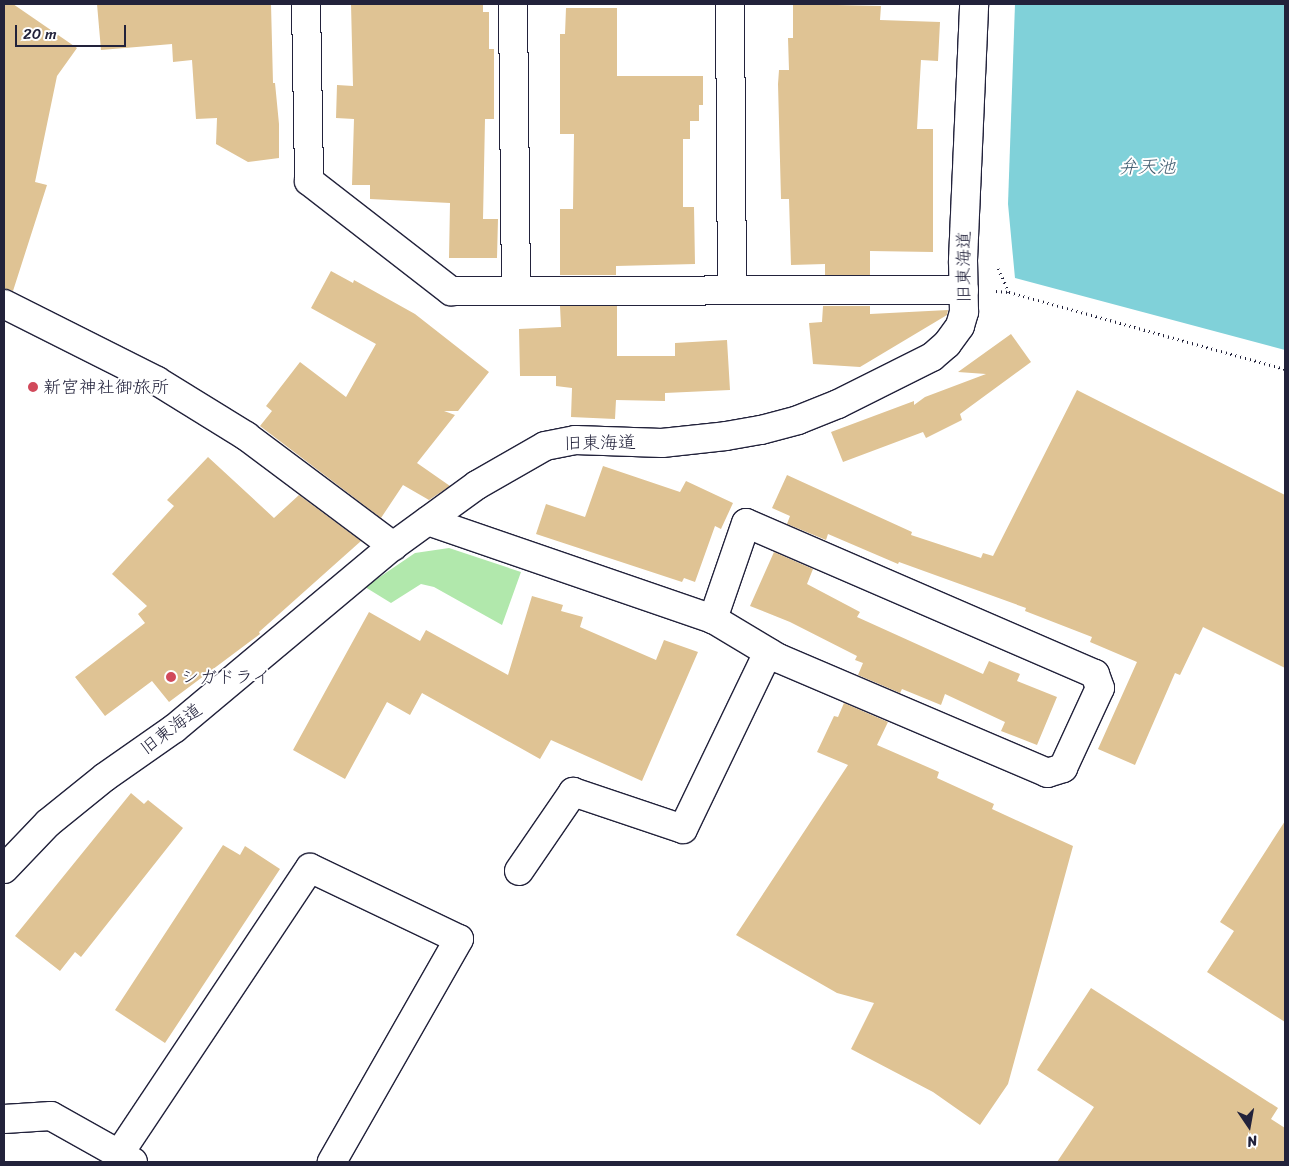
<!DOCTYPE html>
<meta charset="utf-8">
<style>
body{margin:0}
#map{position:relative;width:1289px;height:1166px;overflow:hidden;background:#fff;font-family:Sriracha,"Klee One",sans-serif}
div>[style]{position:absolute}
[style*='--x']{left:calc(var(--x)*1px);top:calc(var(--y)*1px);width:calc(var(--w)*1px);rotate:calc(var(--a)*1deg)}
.green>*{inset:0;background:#b1e8ac}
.water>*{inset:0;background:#80d1d9}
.building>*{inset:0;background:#dfc394}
.path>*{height:3px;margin-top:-1.5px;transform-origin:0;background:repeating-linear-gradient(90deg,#22223b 0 1px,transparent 0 5px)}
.roads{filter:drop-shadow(1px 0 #22223b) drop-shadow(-1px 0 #22223b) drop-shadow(0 1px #22223b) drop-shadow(0 -1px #22223b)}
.minor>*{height:28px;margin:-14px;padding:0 14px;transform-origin:14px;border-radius:14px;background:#fff}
.dots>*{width:14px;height:14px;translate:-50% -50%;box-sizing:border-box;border:2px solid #fff;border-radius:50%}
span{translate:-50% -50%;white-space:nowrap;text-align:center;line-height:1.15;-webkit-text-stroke:4px #fff;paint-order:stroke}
.street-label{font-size:18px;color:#22223b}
.poi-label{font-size:18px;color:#22223b}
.left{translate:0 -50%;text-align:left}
.water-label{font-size:19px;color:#435f72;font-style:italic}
.frame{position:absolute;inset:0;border:5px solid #22223b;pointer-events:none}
.north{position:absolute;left:1224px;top:1101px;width:50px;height:50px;-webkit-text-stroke:4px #fff;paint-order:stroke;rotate:168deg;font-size:14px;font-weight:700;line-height:20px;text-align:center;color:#22223b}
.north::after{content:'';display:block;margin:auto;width:18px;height:22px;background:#22223b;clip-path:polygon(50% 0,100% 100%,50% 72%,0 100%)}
.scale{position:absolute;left:15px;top:25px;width:111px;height:22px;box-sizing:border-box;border:2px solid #22223b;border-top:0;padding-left:6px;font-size:15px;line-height:18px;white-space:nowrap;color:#22223b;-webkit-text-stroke:4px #fff;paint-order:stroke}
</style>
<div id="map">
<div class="green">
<i style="clip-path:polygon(449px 548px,521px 572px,502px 625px,434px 587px,421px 584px,391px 603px,365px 587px,415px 553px)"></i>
</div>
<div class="water">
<i style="clip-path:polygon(1015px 4px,1285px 4px,1285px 350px,1015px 278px,1008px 204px)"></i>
</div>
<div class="building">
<i style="clip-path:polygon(4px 4px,13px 4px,77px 48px,57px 76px,35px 182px,47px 185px,13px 291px,4px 288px)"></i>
<i style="clip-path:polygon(97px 4px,271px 4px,273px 83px,275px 83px,279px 124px,279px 158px,248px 162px,216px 144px,217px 118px,196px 119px,192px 60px,173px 62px,172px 44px,101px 50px)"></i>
<i style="clip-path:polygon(351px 4px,483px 5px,483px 12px,489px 12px,489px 49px,494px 49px,494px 119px,485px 119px,483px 219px,498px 219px,497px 258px,449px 258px,450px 203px,370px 199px,370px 185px,352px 185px,354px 119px,336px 118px,337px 85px,353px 86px)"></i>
<i style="clip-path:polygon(793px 4px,881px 6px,880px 20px,940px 22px,938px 61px,921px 60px,917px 129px,933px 129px,933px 252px,870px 251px,870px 275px,825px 275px,825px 264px,791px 265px,789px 199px,781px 199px,778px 84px,779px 70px,789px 70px,788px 38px,793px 38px)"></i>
<i style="clip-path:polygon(566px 8px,617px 8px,617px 76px,703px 76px,703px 105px,699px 105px,699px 121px,690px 121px,690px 139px,683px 139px,683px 207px,694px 207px,695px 264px,616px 266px,616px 275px,560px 275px,560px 209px,573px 209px,574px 134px,560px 134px,560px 34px,565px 34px)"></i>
<i style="clip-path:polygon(331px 271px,353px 283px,354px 280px,415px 314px,489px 372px,458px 411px,444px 411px,455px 415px,417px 463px,450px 486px,429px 500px,403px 485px,381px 518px,260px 426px,272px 411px,266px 406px,300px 362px,346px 397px,376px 344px,311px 308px)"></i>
<i style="clip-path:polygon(560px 306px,617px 306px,617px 356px,675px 356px,675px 343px,727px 340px,730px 390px,665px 393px,665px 401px,616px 400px,615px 419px,571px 417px,572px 388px,556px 386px,556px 376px,520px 376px,519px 329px,561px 327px)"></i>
<i style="clip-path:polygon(823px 306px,870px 306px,870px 314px,948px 310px,947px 315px,860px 367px,813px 364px,809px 323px,822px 322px)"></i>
<i style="clip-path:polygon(1011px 334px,1031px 362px,960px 414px,962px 420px,926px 438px,923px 432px,843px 462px,831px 432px,914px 401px,914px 405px,925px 397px,986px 374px,958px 372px)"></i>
<i style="clip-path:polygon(1077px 390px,1285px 495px,1285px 668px,1203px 627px,1180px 675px,1175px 673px,1135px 765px,1098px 749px,1137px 662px,1090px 642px,1092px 637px,1025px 611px,1026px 608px,899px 562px,898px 564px,828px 534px,826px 540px,787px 524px,790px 516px,772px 508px,787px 475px,912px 532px,911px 535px,981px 558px,983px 553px,993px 556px)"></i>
<i style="clip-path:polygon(208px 457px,274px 518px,299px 495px,361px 541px,259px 632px,260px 634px,169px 702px,152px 681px,105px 716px,75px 677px,145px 623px,138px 614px,147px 606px,112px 574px,174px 506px,167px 500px)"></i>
<i style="clip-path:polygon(603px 466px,680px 492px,686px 481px,733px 503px,721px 529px,715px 526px,695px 582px,684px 578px,682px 582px,536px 534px,546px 504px,585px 517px)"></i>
<i style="clip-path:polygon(774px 552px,813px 569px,807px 584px,860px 612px,857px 617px,983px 674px,989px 661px,1020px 674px,1017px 681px,1057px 697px,1037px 745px,1001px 731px,1005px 722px,945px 694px,941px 705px,902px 689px,900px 693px,858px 675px,863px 663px,855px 660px,857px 656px,790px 622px,750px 606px)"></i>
<i style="clip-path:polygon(532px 596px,563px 605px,561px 611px,583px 617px,580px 627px,656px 660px,664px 640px,698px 652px,642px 781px,551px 740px,540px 759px,422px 693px,410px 715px,387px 702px,345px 779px,293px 750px,369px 612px,420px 641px,426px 630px,508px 675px)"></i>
<i style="clip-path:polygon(844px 703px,888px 722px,877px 745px,939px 772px,937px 778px,994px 804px,992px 809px,1073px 846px,1008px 1084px,980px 1125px,933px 1092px,851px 1049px,874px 1003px,837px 993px,736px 935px,848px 765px,817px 752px,834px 716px,838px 717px)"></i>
<i style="clip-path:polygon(131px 793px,144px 804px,148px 800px,183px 828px,81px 957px,75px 952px,60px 971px,15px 936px)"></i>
<i style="clip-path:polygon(1285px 821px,1285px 1022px,1207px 972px,1234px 931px,1220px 922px)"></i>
<i style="clip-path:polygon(223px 845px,240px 855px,245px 846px,280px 869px,165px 1043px,115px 1010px)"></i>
<i style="clip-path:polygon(1091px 988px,1278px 1108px,1271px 1119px,1285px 1128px,1285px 1162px,1057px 1162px,1094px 1107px,1037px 1070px)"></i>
</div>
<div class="path">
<i style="--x:996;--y:291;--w:13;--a:4"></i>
<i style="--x:1009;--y:292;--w:26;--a:-115"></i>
<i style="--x:1009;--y:292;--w:287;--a:15.6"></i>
</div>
<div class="roads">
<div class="minor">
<i style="--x:306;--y:4;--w:177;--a:89"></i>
<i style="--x:309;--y:181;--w:180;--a:37.8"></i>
<i style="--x:451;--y:291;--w:513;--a:-0.11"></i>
<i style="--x:513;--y:4;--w:286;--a:89.4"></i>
<i style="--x:730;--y:4;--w:285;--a:89.6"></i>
<i style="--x:4;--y:304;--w:171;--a:26.7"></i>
<i style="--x:157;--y:381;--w:105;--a:31.7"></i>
<i style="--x:246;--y:436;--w:184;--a:36.8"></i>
<i style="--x:428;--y:521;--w:301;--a:19"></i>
<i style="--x:713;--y:619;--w:76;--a:31"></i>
<i style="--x:778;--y:658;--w:293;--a:23.1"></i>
<i style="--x:1047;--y:773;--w:17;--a:-17"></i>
<i style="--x:1063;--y:768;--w:88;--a:-65.2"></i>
<i style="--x:1100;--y:688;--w:15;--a:-110"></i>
<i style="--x:1095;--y:674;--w:380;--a:-156.6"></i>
<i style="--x:746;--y:523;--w:102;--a:109"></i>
<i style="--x:4;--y:869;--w:64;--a:-46.3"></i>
<i style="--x:48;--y:823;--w:73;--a:-38.9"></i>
<i style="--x:105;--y:777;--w:85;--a:-35"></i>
<i style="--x:175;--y:728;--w:284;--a:-39.9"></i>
<i style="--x:393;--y:546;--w:104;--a:-36"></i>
<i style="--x:477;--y:485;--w:78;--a:-29.8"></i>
<i style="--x:545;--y:446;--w:31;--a:-11"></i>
<i style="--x:575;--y:440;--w:87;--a:2"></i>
<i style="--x:662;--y:443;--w:64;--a:-6.2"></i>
<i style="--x:726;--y:436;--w:36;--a:-10"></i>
<i style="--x:761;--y:430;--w:38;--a:-15"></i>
<i style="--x:798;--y:420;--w:43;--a:-21.8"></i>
<i style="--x:838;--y:404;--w:105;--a:-26.6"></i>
<i style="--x:932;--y:357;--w:20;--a:-41"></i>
<i style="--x:947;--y:344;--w:22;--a:-54"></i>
<i style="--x:960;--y:326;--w:15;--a:-74"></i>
<i style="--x:964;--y:312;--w:52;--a:-91.1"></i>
<i style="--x:963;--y:260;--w:256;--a:-87.5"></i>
<i style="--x:519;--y:871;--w:96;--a:-55.6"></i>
<i style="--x:573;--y:792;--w:116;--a:18.6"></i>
<i style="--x:683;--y:829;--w:196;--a:-64.3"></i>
<i style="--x:4;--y:1119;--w:47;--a:-3.7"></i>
<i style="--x:51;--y:1116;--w:94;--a:29.3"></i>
<i style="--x:119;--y:1154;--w:344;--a:-56.3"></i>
<i style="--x:310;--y:868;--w:165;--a:25.5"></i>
<i style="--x:459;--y:939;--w:257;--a:119.7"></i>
</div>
</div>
<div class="dots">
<i style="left:33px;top:387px;background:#d1495b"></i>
<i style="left:171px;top:677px;background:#d1495b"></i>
</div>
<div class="street-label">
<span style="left:964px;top:267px;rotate:-90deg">旧東海道</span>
<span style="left:600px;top:443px;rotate:-1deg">旧東海道</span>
<span style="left:171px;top:729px;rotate:-37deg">旧東海道</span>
</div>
<div class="poi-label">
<span class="left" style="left:43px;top:387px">新宮神社御旅所</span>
<span class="left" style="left:181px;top:677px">シガドライ</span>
</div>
<div class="water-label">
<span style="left:1147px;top:167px">弁天池</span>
</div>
<div class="frame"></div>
<div class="north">N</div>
<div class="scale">20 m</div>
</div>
